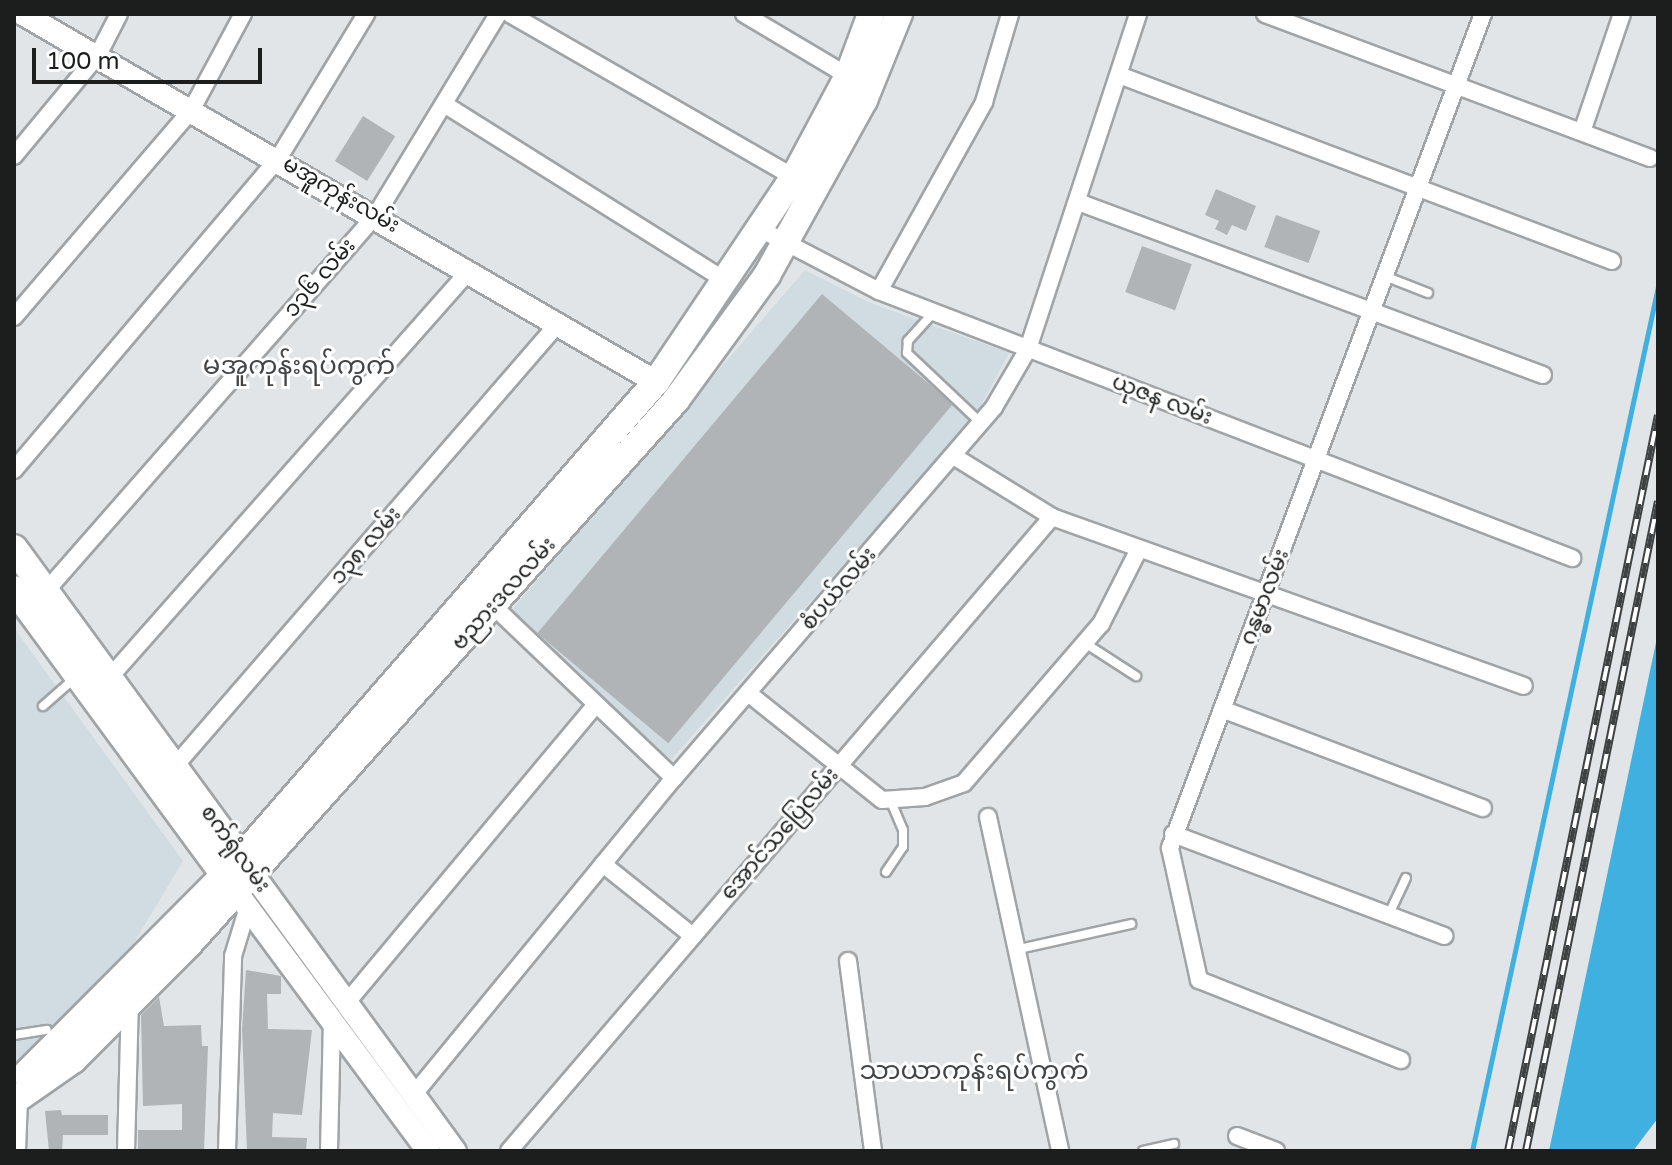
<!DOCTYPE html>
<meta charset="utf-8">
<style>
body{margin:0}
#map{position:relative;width:1672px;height:1165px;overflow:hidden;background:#e1e5e7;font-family:"Varela Round","Noto Sans Myanmar",sans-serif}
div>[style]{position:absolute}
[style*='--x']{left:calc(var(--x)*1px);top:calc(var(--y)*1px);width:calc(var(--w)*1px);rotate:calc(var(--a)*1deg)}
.built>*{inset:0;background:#d0dce2}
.water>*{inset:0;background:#3fb0e0}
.stream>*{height:5px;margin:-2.5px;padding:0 2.5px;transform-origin:2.5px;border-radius:2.5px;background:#3fb0e0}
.building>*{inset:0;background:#b0b4b6;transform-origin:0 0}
.roads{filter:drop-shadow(2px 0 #a0a4a6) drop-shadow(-2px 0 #a0a4a6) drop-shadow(0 2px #a0a4a6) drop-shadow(0 -2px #a0a4a6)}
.lane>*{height:8px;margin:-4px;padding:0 4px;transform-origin:4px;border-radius:4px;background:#fff}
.street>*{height:16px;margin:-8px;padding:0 8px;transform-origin:8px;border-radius:8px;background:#fff}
.secondary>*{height:22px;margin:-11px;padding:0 11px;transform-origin:11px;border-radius:11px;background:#fff}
.primary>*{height:26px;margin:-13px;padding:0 13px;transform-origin:13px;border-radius:13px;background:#fff}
.rail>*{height:8px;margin-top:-4px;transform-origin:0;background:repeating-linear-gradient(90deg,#fff 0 15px,#3e4141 0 30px);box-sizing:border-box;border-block:2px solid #3e4141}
span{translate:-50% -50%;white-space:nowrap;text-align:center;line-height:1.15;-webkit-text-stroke:6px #fff;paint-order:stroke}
.street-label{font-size:22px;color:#1c1e1e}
.quarter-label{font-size:26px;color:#424547}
.frame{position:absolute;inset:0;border:16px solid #1c1e1e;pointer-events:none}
.scale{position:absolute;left:32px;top:48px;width:230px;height:36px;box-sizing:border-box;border:4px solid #1c1e1e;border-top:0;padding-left:10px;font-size:24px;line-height:28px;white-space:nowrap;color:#1c1e1e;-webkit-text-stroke:6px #fff;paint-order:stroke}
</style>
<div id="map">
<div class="built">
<i style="clip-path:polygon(805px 270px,868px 302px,1009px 353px,977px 413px,669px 762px,501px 622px)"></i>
<i style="clip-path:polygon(14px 628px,183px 861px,115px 974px,14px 1071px)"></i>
</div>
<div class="water">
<i style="clip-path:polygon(1658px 633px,1658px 1118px,1633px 1151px,1549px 1151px)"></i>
</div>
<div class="stream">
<i style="--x:1472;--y:1151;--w:885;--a:-77.86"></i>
</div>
<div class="building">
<i style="left:363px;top:116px;width:38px;height:53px;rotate:32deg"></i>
<i style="clip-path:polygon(1216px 189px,1256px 206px,1246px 231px,1232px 225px,1227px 235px,1215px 229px,1219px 221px,1205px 215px)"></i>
<i style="left:1276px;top:215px;width:47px;height:34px;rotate:20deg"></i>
<i style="left:1142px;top:246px;width:53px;height:49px;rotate:20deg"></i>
<i style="left:822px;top:294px;width:171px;height:443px;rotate:40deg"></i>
<i style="clip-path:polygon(246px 970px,281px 976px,281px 994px,267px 994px,268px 1029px,312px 1030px,302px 1115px,273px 1113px,272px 1137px,307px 1138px,306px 1151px,247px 1151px,242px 1029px)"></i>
<i style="clip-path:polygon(159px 997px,164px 1026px,201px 1025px,202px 1046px,208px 1046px,204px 1151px,138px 1151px,138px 1130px,182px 1130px,182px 1104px,143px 1106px,141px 1015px)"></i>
<i style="clip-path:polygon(61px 1110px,62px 1115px,108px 1115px,108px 1135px,63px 1135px,62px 1151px,49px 1151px,45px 1111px)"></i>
</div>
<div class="roads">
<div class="lane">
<i style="--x:1387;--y:277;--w:44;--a:21.3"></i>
<i style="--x:933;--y:313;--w:38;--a:132"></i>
<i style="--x:908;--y:341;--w:12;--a:95"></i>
<i style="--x:907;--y:353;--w:103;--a:43.4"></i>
<i style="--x:1085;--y:643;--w:61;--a:32.9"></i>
<i style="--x:43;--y:706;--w:44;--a:-41.3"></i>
<i style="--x:886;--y:872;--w:30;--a:-56"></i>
<i style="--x:903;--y:847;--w:17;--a:-90"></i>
<i style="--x:903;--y:830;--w:30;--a:-113"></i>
<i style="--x:1388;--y:916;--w:42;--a:-64.7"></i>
<i style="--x:1019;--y:949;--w:115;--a:-12.6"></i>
<i style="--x:14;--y:1035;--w:33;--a:-9"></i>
<i style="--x:1143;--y:1151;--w:32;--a:-13"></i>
</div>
<div class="street">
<i style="--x:510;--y:14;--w:327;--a:29.9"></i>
<i style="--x:744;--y:14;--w:121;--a:30.8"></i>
<i style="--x:1265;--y:14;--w:411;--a:20.5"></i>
<i style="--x:1119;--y:75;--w:527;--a:20.67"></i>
<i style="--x:444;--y:104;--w:332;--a:32.1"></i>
<i style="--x:1582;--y:132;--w:125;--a:-71.3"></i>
<i style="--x:14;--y:156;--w:131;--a:-50.3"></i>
<i style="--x:98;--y:55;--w:46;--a:-62.9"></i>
<i style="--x:1078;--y:202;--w:496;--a:20.4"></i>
<i style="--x:758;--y:228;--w:136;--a:27.5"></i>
<i style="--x:879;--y:291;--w:743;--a:21.07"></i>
<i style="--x:879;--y:291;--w:216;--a:-60.9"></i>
<i style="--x:984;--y:102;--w:92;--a:-73.5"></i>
<i style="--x:14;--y:317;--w:274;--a:-49.4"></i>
<i style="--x:192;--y:109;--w:108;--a:-61.8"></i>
<i style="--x:955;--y:457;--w:114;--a:31.7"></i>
<i style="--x:1052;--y:517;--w:501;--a:19.7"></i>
<i style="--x:14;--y:470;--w:408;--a:-49.7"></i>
<i style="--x:278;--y:159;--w:170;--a:-58.7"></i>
<i style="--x:46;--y:591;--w:500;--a:-48.73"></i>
<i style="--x:376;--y:215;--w:235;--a:-58.7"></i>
<i style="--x:487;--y:600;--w:258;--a:43.6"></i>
<i style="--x:110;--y:677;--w:542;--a:-48.52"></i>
<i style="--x:748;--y:693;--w:171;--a:38.6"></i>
<i style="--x:882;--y:800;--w:43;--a:-4"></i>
<i style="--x:925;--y:797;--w:41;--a:-19.7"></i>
<i style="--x:964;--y:783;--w:210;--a:-49.3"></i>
<i style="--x:1101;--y:624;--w:84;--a:-63.1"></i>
<i style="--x:1222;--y:709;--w:279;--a:20.8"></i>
<i style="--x:175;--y:766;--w:582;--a:-49.11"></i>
<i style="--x:988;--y:817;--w:342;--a:77.8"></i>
<i style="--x:1173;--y:834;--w:290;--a:20.6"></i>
<i style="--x:603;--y:864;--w:115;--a:38.7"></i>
<i style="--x:848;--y:961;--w:192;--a:82.5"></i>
<i style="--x:348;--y:1001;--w:385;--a:-50.1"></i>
<i style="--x:1401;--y:1060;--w:217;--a:-158.4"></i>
<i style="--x:1199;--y:980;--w:135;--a:-102.4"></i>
<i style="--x:1170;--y:848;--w:891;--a:-69.43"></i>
<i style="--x:415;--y:1093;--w:408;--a:-50.6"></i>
<i style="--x:674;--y:778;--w:490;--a:-49.2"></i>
<i style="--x:994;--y:407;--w:67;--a:-59.6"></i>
<i style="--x:1028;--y:349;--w:353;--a:-71.8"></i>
<i style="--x:1237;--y:1136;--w:42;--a:21"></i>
<i style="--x:17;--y:1151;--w:52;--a:-87.8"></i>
<i style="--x:126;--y:1151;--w:149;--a:-88.5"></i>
<i style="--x:227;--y:1151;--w:195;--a:-88.2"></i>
<i style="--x:233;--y:956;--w:51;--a:-73"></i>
<i style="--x:329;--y:1151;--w:130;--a:-88.7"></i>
<i style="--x:509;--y:1151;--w:835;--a:-49.42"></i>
</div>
<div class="secondary">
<i style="--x:23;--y:14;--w:732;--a:30.17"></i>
<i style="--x:244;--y:862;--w:358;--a:53.9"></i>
<i style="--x:226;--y:878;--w:340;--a:53.5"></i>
</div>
<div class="primary">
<i style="--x:14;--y:548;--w:384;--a:53.8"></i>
<i style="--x:14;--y:589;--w:355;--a:53.7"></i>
<i style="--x:26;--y:1074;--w:305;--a:-45.1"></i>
<i style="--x:241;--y:858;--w:632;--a:-48.92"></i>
<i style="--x:656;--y:382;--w:247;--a:-56.1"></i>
<i style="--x:794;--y:177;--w:115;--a:-61.9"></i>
<i style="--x:848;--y:76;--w:66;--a:-69.6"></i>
<i style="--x:14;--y:1101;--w:72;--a:-34.8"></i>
<i style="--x:73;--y:1060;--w:164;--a:-45"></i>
<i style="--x:189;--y:944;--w:730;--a:-48.16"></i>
<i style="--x:676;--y:400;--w:155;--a:-53.9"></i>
<i style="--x:767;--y:275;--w:200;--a:-61"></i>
<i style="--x:864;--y:100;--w:93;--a:-67.9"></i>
</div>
</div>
<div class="rail">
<i style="--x:1508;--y:1151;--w:751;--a:-78.48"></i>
<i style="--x:1526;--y:1151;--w:663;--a:-78.52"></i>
</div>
<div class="street-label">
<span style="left:341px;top:195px;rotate:30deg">မအူကုန်းလမ်း</span>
<span style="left:320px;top:278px;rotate:-49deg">၁၃၆ လမ်း</span>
<span style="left:1162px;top:400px;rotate:21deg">ယုဇန လမ်း</span>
<span style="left:366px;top:546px;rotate:-49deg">၁၃၈ လမ်း</span>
<span style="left:839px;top:589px;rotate:-49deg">စံပယ်လမ်း</span>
<span style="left:504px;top:594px;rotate:-48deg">ဗညားဒလလမ်း</span>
<span style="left:1265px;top:597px;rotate:-69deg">ဂန္ဓမာလမ်း</span>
<span style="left:780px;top:834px;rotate:-49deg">အောင်သပြေလမ်း</span>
<span style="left:235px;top:849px;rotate:54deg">စက်ရုံလမ်း</span>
</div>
<div class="quarter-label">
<span style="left:299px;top:366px">မအူကုန်းရပ်ကွက်</span>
<span style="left:974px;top:1071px">သာယာကုန်းရပ်ကွက်</span>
</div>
<div class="frame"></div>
<div class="scale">100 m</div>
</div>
